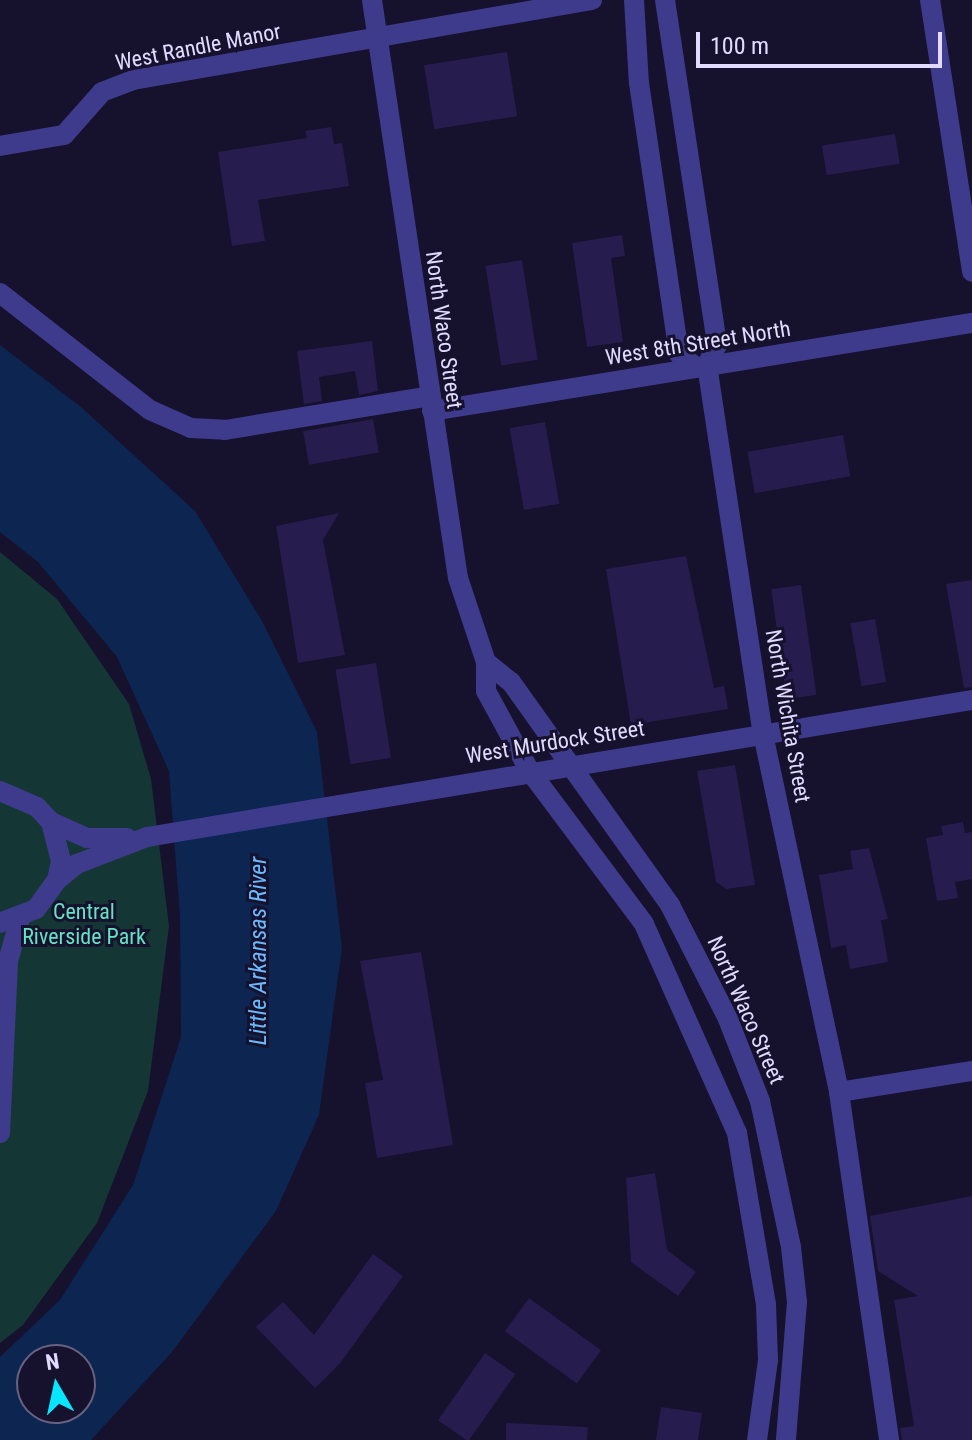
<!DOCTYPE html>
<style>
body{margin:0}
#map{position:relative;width:972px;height:1440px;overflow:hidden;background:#16112d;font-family:"Roboto Condensed",sans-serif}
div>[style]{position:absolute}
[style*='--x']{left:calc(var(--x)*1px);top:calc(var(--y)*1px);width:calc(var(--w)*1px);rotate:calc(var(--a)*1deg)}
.green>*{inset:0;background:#143736}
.water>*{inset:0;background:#0c2551}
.building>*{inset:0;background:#271c4e;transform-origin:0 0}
.minor>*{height:20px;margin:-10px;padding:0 10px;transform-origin:10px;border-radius:10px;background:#3f3b8c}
.tertiary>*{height:20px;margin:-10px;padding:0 10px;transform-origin:10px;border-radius:10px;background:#3f3b8c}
span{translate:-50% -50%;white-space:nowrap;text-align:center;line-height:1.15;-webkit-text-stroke:6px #16112d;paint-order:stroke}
.street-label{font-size:22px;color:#e1dcff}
.park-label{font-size:22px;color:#64e4c5}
.water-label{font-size:24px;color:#6ab9ff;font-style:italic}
.north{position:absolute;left:16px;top:1344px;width:80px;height:80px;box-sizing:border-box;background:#16112d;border:2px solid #676281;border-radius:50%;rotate:351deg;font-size:22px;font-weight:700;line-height:32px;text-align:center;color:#e1dcff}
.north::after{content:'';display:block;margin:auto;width:28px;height:36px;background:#08e5ff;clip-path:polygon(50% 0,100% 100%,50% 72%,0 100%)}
.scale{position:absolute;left:696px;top:32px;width:246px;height:36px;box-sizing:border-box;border:4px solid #e1dcff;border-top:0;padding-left:10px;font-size:24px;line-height:28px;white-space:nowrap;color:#e1dcff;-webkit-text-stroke:6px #16112d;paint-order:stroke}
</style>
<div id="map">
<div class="green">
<i style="clip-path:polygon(0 552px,57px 599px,129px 704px,151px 779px,169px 926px,148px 1091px,97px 1223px,23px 1325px,0 1343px)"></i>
</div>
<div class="water">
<i style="clip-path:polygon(evenodd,0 345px,81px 407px,195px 511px,262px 621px,317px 732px,342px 948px,319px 1115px,276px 1211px,172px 1352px,91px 1440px,0 1440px,0 1357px,60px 1300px,133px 1185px,181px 1037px,180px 917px,169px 771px,117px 657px,38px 562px,0 532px,0 345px,32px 1360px,80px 1360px,80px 1408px,32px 1408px,32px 1360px)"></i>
</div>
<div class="building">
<i style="left:507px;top:52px;width:65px;height:84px;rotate:81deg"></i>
<i style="clip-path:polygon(331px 127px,334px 144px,342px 143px,349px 186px,258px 200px,265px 241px,232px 246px,218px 152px,307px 138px,305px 131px)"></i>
<i style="left:895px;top:134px;width:30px;height:74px;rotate:81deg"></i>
<i style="clip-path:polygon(622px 235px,625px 256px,611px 258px,623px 342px,587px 347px,572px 243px)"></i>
<i style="left:522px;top:260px;width:101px;height:37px;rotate:81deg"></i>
<i style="clip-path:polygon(372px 341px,378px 391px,359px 395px,355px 371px,319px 377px,322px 401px,304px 404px,297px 351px)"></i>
<i style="left:373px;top:419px;width:34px;height:71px;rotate:80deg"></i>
<i style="left:545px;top:422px;width:83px;height:36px;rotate:80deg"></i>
<i style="left:843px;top:435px;width:42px;height:97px;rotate:80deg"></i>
<i style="clip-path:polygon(339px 513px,323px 540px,345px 655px,298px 663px,276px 526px)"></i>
<i style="clip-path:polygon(686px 556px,714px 688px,724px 686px,728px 709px,631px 725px,606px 569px)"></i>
<i style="clip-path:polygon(972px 580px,972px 687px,964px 688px,946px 584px)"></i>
<i style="left:801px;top:585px;width:111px;height:30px;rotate:82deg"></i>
<i style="left:875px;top:619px;width:64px;height:25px;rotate:80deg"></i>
<i style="left:376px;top:663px;width:96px;height:41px;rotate:81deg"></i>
<i style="clip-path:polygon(735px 765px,755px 885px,726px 889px,716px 882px,697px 771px)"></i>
<i style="clip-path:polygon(963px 822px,965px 833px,972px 832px,972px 879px,955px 882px,958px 898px,937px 901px,926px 838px,943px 835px,941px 826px)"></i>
<i style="clip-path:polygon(869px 848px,888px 919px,881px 920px,888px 962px,850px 969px,846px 945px,831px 948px,819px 875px,853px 869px,850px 851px)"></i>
<i style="clip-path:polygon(421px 952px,453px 1145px,377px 1158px,365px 1083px,383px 1080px,360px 961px)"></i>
<i style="clip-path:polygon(655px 1173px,667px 1250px,696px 1272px,678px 1296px,631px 1262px,626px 1178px)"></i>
<i style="clip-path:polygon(972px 1196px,972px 1440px,902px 1440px,900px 1428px,914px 1426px,894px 1300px,918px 1296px,878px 1271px,870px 1216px)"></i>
<i style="clip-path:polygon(373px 1254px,403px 1276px,341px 1362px,315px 1388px,256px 1327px,283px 1302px,314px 1335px)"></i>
<i style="left:529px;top:1298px;width:89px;height:41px;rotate:36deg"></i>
<i style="left:485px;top:1353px;width:37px;height:82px;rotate:35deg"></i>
<i style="clip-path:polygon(661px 1407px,702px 1413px,698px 1440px,656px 1440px)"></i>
<i style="clip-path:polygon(506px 1423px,588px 1427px,587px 1440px,506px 1440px)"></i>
</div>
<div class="minor">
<i style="--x:634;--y:0;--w:83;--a:86.6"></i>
<i style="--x:639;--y:83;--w:274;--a:81.6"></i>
<i style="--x:679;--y:354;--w:21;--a:37"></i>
<i style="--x:665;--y:0;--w:349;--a:81.4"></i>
<i style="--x:717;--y:345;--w:22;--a:117"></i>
<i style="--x:707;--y:365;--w:373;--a:81.4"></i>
<i style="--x:763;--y:734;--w:366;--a:78"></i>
<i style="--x:839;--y:1092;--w:352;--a:81.8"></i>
<i style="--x:930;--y:0;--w:275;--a:81.2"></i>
<i style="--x:0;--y:146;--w:65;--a:-9.8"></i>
<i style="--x:64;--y:135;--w:57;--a:-48.5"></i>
<i style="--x:102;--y:92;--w:33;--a:-21"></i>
<i style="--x:133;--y:80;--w:466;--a:-9.9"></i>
<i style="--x:0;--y:293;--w:190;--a:38"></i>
<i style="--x:150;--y:410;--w:45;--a:23.7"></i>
<i style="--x:191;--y:428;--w:34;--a:3"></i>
<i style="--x:225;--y:430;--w:208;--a:-9.4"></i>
<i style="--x:432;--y:411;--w:547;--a:-9.26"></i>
<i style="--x:839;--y:1092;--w:135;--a:-9"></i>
<i style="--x:0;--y:1133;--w:172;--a:-87.3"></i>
<i style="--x:8;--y:961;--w:44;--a:-74.1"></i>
</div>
<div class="tertiary">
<i style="--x:372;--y:0;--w:584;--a:81.54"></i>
<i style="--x:458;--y:578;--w:89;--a:71.6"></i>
<i style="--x:486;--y:662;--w:29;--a:90"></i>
<i style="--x:486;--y:691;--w:90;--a:61.4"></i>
<i style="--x:529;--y:770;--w:192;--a:53.2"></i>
<i style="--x:644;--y:924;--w:229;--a:66"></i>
<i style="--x:737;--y:1133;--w:174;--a:80.4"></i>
<i style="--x:766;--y:1305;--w:55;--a:87.9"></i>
<i style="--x:768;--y:1360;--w:81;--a:97.8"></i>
<i style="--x:486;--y:662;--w:32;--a:39"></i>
<i style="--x:511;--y:682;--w:274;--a:54.5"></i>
<i style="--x:670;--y:905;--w:128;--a:63"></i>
<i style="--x:728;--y:1019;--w:88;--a:68.7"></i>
<i style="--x:760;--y:1101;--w:149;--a:78"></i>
<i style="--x:791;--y:1247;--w:55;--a:83.8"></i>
<i style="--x:797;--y:1302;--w:138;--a:94.6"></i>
<i style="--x:0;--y:791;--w:40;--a:23.4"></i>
<i style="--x:37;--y:807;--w:21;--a:47"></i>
<i style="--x:51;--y:822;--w:40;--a:75.6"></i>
<i style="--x:61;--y:861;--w:19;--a:102"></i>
<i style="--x:57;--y:880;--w:36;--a:126"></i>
<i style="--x:36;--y:909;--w:39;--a:159"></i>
<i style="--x:51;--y:822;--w:39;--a:24"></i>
<i style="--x:87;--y:838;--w:40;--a:0"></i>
<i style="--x:57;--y:880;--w:26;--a:-39"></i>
<i style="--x:77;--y:864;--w:75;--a:-21.1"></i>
<i style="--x:147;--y:837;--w:836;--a:-9.43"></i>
</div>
<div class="street-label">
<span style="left:198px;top:47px;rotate:-11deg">West Randle Manor</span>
<span style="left:444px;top:330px;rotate:82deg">North Waco Street</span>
<span style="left:698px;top:343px;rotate:-9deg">West 8th Street North</span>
<span style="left:788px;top:716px;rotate:80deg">North Wichita Street</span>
<span style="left:555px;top:742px;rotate:-9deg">West Murdock Street</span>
<span style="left:746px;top:1010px;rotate:66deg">North Waco Street</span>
</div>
<div class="park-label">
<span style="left:84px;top:924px">Central<br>Riverside Park</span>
</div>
<div class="water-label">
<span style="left:259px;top:951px;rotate:-90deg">Little Arkansas River</span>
</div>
<div class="north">N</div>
<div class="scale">100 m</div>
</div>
